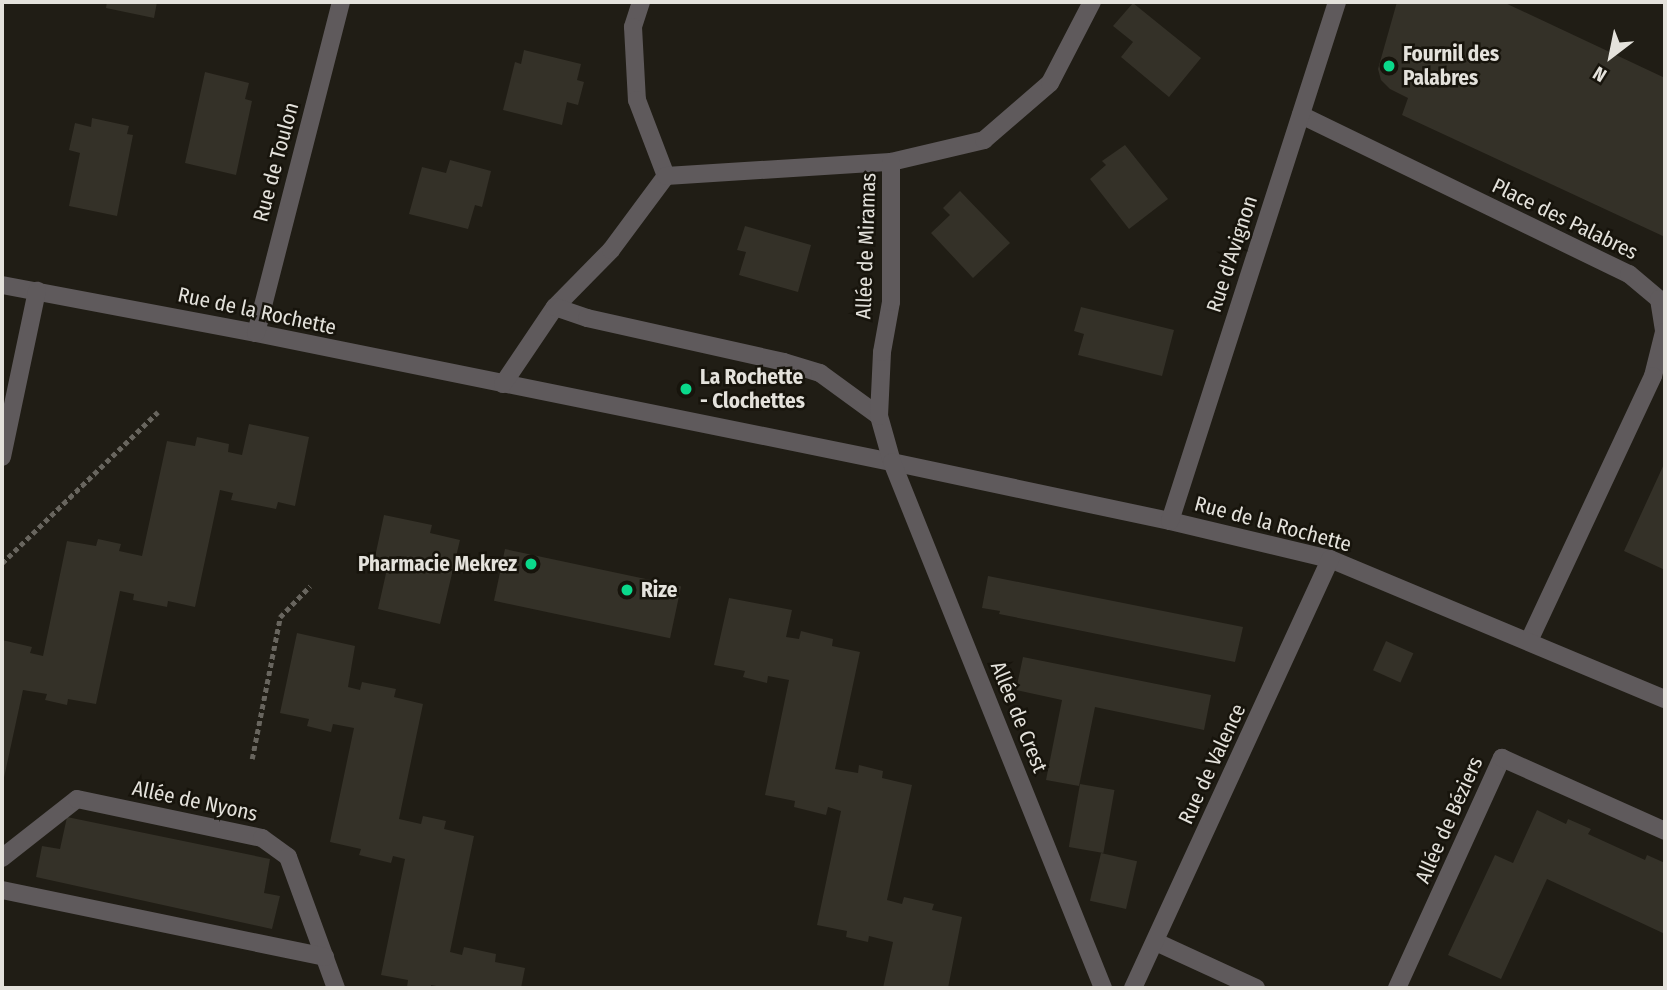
<!DOCTYPE html>
<meta charset="utf-8">
<style>
body{margin:0}
#map{position:relative;width:1667px;height:990px;overflow:hidden;background:#201d15;font-family:"Fira Sans Condensed",sans-serif}
div>[style]{position:absolute}
[style*='--x']{left:calc(var(--x)*1px);top:calc(var(--y)*1px);width:calc(var(--w)*1px);rotate:calc(var(--a)*1deg)}
.building>*{inset:0;background:#343128;transform-origin:0 0}
.path>*{height:4.5px;margin-top:-2.25px;transform-origin:0;background:repeating-linear-gradient(90deg,#68655e 0 5px,transparent 0 8.5px)}
.street>*{height:18px;margin:-9px;padding:0 9px;transform-origin:9px;border-radius:9px;background:#5f5a5c}
.dots>*{width:19px;height:19px;translate:-50% -50%;box-sizing:border-box;border:4px solid #17140c;border-radius:50%}
span{translate:-50% -50%;white-space:nowrap;text-align:center;line-height:1.15;-webkit-text-stroke:5px #17140c;paint-order:stroke}
.poi-label{font-size:21px;color:#e4e2dc;font-weight:700}
.left{translate:0 -50%;text-align:left}
.right{translate:-100% -50%;text-align:right}
.street-label{font-size:21px;color:#e4e2dc}
.frame{position:absolute;inset:0;border:4px solid #e4e2dc;pointer-events:none}
.north{position:absolute;left:1576px;top:21px;width:70px;height:70px;-webkit-text-stroke:5px #17140c;paint-order:stroke;rotate:212deg;font-size:19px;font-weight:700;line-height:28px;text-align:center;color:#e4e2dc}
.north::after{content:'';display:block;margin:auto;width:24px;height:32px;background:#e4e2dc;clip-path:polygon(50% 0,100% 100%,50% 72%,0 100%)}
</style>
<div id="map">
<div class="building">
<i style="clip-path:polygon(107px 2px,157px 2px,154px 18px,106px 8px)"></i>
<i style="clip-path:polygon(1397px 2px,1503px 2px,1665px 78px,1665px 237px,1402px 115px,1408px 98px,1390px 89px,1381px 80px,1378px 69px)"></i>
<i style="clip-path:polygon(1133px 3px,1201px 58px,1169px 97px,1121px 57px,1133px 42px,1113px 26px)"></i>
<i style="clip-path:polygon(524px 50px,581px 64px,577px 80px,584px 82px,578px 105px,567px 102px,562px 125px,503px 110px,515px 62px,521px 64px)"></i>
<i style="clip-path:polygon(205px 72px,249px 83px,245px 99px,252px 101px,236px 175px,185px 163px)"></i>
<i style="clip-path:polygon(92px 118px,129px 126px,127px 134px,133px 135px,117px 216px,69px 206px,80px 153px,69px 150px,75px 123px,91px 127px)"></i>
<i style="clip-path:polygon(1125px 145px,1168px 199px,1129px 229px,1090px 179px,1106px 165px,1102px 161px)"></i>
<i style="clip-path:polygon(450px 160px,491px 171px,482px 207px,475px 205px,468px 229px,409px 214px,422px 167px,446px 173px)"></i>
<i style="clip-path:polygon(960px 191px,1010px 243px,973px 278px,931px 233px,950px 215px,943px 208px)"></i>
<i style="clip-path:polygon(745px 226px,811px 245px,798px 292px,739px 275px,746px 252px,737px 250px)"></i>
<i style="clip-path:polygon(1081px 307px,1174px 330px,1162px 376px,1078px 355px,1084px 334px,1074px 331px)"></i>
<i style="clip-path:polygon(249px 424px,309px 437px,295px 506px,278px 502px,276px 509px,231px 500px,233px 493px,220px 490px,195px 607px,168px 601px,167px 607px,133px 600px,134px 594px,120px 591px,96px 704px,68px 699px,67px 705px,45px 700px,47px 694px,23px 690px,2px 787px,2px 640px,32px 647px,30px 653px,43px 656px,67px 541px,96px 546px,98px 539px,121px 544px,119px 551px,142px 556px,167px 441px,195px 446px,197px 437px,229px 444px,228px 452px,242px 455px)"></i>
<i style="clip-path:polygon(1665px 462px,1665px 570px,1624px 551px)"></i>
<i style="clip-path:polygon(384px 515px,432px 525px,430px 533px,460px 540px,440px 624px,378px 609px,389px 560px,375px 557px)"></i>
<i style="left:505px;top:549px;width:180px;height:53px;rotate:12deg"></i>
<i style="clip-path:polygon(988px 576px,1243px 627px,1235px 662px,999px 614px,1000px 611px,982px 608px)"></i>
<i style="clip-path:polygon(729px 598px,792px 610px,786px 637px,799px 639px,801px 631px,833px 639px,832px 646px,860px 652px,835px 769px,858px 773px,859px 765px,883px 771px,882px 778px,912px 785px,887px 900px,902px 904px,904px 897px,934px 904px,932px 910px,962px 917px,948px 988px,883px 988px,893px 942px,869px 936px,868px 942px,846px 937px,847px 931px,817px 925px,841px 811px,828px 807px,826px 815px,794px 807px,795px 801px,765px 795px,789px 680px,768px 676px,767px 683px,743px 677px,745px 671px,714px 665px)"></i>
<i style="clip-path:polygon(297px 633px,355px 646px,348px 687px,360px 690px,362px 682px,396px 689px,394px 697px,423px 704px,399px 819px,421px 824px,423px 816px,446px 821px,444px 829px,474px 836px,450px 952px,462px 955px,464px 947px,496px 954px,495px 962px,525px 968px,521px 988px,447px 988px,431px 985px,431px 988px,413px 988px,407px 987px,408px 980px,381px 975px,405px 859px,393px 856px,391px 863px,359px 855px,361px 849px,330px 842px,354px 728px,333px 724px,331px 732px,307px 726px,309px 719px,280px 713px)"></i>
<i style="left:1386px;top:641px;width:30px;height:32px;rotate:24deg"></i>
<i style="clip-path:polygon(1023px 657px,1211px 695px,1204px 730px,1095px 707px,1079px 786px,1046px 780px,1062px 700px,1016px 690px)"></i>
<i style="left:1080px;top:784px;width:35px;height:64px;rotate:10deg"></i>
<i style="clip-path:polygon(1537px 810px,1566px 824px,1568px 819px,1591px 829px,1588px 834px,1645px 860px,1647px 855px,1665px 863px,1665px 934px,1547px 879px,1501px 979px,1448px 955px,1495px 855px,1513px 863px)"></i>
<i style="clip-path:polygon(67px 817px,270px 859px,264px 893px,280px 896px,272px 929px,36px 877px,42px 846px,60px 849px)"></i>
<i style="left:1101px;top:853px;width:37px;height:49px;rotate:13deg"></i>
</div>
<div class="path">
<i style="--x:2;--y:563;--w:217;--a:-44.1"></i>
<i style="--x:252;--y:759;--w:145;--a:-78.8"></i>
<i style="--x:280;--y:617;--w:43;--a:-45.9"></i>
</div>
<div class="street">
<i style="--x:641;--y:2;--w:26;--a:108"></i>
<i style="--x:633;--y:27;--w:73;--a:86.9"></i>
<i style="--x:637;--y:100;--w:81;--a:69.1"></i>
<i style="--x:1301;--y:115;--w:365;--a:25.9"></i>
<i style="--x:1629;--y:274;--w:39;--a:40"></i>
<i style="--x:1659;--y:299;--w:33;--a:81"></i>
<i style="--x:1664;--y:332;--w:45;--a:104"></i>
<i style="--x:1653;--y:376;--w:293;--a:115.1"></i>
<i style="--x:2;--y:285;--w:258;--a:10.7"></i>
<i style="--x:256;--y:333;--w:649;--a:11.47"></i>
<i style="--x:892;--y:462;--w:284;--a:12"></i>
<i style="--x:1170;--y:521;--w:164;--a:13.4"></i>
<i style="--x:1330;--y:559;--w:363;--a:22.7"></i>
<i style="--x:555;--y:307;--w:80;--a:-45.5"></i>
<i style="--x:611;--y:250;--w:92;--a:-53.4"></i>
<i style="--x:666;--y:176;--w:225;--a:-3.6"></i>
<i style="--x:891;--y:162;--w:96;--a:-13.3"></i>
<i style="--x:984;--y:140;--w:87;--a:-40.8"></i>
<i style="--x:1050;--y:83;--w:91;--a:-62.6"></i>
<i style="--x:256;--y:333;--w:342;--a:-75.6"></i>
<i style="--x:503;--y:384;--w:93;--a:-56"></i>
<i style="--x:555;--y:307;--w:34;--a:19"></i>
<i style="--x:587;--y:318;--w:202;--a:12.6"></i>
<i style="--x:784;--y:362;--w:38;--a:17"></i>
<i style="--x:820;--y:373;--w:73;--a:36.1"></i>
<i style="--x:879;--y:416;--w:48;--a:74.2"></i>
<i style="--x:892;--y:462;--w:567;--a:68.14"></i>
<i style="--x:879;--y:416;--w:64;--a:-87.3"></i>
<i style="--x:882;--y:352;--w:51;--a:-79.8"></i>
<i style="--x:891;--y:302;--w:140;--a:-90"></i>
<i style="--x:2;--y:457;--w:170;--a:-78.1"></i>
<i style="--x:1170;--y:521;--w:545;--a:-72.16"></i>
<i style="--x:2;--y:858;--w:95;--a:-38.2"></i>
<i style="--x:77;--y:799;--w:189;--a:11.9"></i>
<i style="--x:262;--y:838;--w:32;--a:36"></i>
<i style="--x:288;--y:857;--w:140;--a:69.9"></i>
<i style="--x:2;--y:890;--w:330;--a:11.7"></i>
<i style="--x:1156;--y:942;--w:110;--a:24.7"></i>
<i style="--x:1133;--y:988;--w:472;--a:-65.3"></i>
<i style="--x:1397;--y:988;--w:253;--a:-65.5"></i>
<i style="--x:1502;--y:758;--w:179;--a:24.1"></i>
</div>
<div class="dots">
<i style="left:1389px;top:66px;background:#0ad98b"></i>
<i style="left:686px;top:389px;background:#0ad98b"></i>
<i style="left:531px;top:564px;background:#0ad98b"></i>
<i style="left:627px;top:590px;background:#0ad98b"></i>
</div>
<div class="poi-label">
<span class="left" style="left:1403px;top:66px">Fournil des<br>Palabres</span>
<span class="left" style="left:700px;top:389px">La Rochette<br>- Clochettes</span>
<span class="right" style="left:517px;top:564px">Pharmacie Mekrez</span>
<span class="left" style="left:641px;top:590px">Rize</span>
</div>
<div class="street-label">
<span style="left:276px;top:162px;rotate:-75deg">Rue de Toulon</span>
<span style="left:1565px;top:219px;rotate:26deg">Place des Palabres</span>
<span style="left:866px;top:246px;rotate:-88deg">Allée de Miramas</span>
<span style="left:1232px;top:254px;rotate:-72deg">Rue d'Avignon</span>
<span style="left:257px;top:311px;rotate:12deg">Rue de la Rochette</span>
<span style="left:1273px;top:524px;rotate:15deg">Rue de la Rochette</span>
<span style="left:1019px;top:717px;rotate:68deg">Allée de Crest</span>
<span style="left:1212px;top:764px;rotate:-65deg">Rue de Valence</span>
<span style="left:195px;top:801px;rotate:12deg">Allée de Nyons</span>
<span style="left:1449px;top:820px;rotate:-66deg">Allée de Béziers</span>
</div>
<div class="frame"></div>
<div class="north">N</div>
</div>
